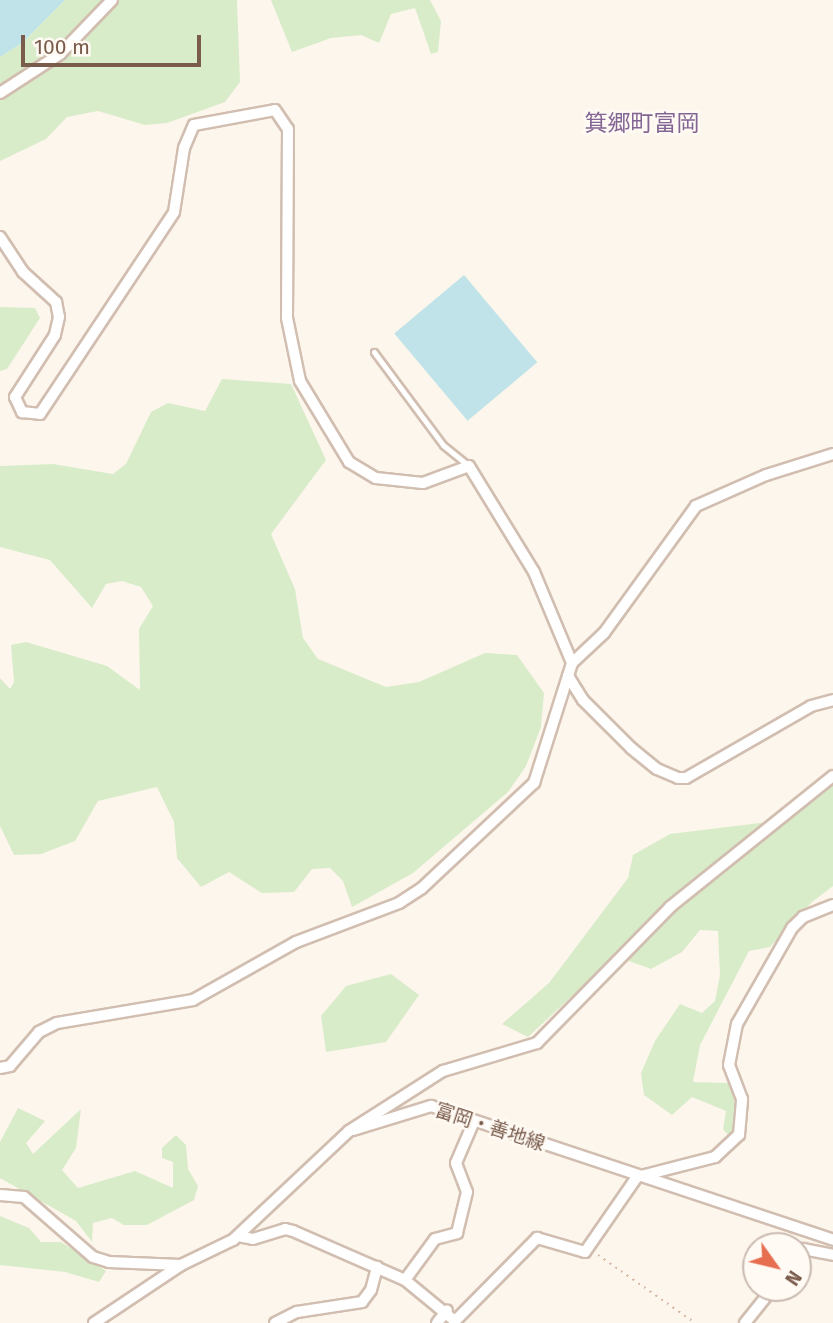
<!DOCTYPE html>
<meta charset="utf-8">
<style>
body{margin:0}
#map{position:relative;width:833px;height:1323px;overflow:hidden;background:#fdf6ec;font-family:"Fira Sans","Noto Sans JP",sans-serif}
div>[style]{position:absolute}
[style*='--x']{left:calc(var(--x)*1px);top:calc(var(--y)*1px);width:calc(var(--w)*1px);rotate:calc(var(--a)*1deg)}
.green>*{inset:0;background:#d8ecc9}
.water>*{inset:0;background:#bfe3e8;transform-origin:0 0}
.path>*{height:2px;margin-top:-1px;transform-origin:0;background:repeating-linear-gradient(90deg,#d9b8a5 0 2px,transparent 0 7px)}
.roads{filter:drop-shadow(2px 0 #d1beb0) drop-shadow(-2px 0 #d1beb0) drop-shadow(0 2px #d1beb0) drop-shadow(0 -2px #d1beb0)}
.lane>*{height:5px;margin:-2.5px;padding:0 2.5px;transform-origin:2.5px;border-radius:2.5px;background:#fff}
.street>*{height:10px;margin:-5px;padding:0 5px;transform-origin:5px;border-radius:5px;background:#fff}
span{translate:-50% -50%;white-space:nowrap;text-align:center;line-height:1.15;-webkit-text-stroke:5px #fffaf3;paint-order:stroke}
.street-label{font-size:19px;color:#7a5c4d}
.quarter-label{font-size:23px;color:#846695}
.north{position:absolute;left:742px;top:1232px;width:70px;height:70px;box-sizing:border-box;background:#fffaf3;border:2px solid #cabbb1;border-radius:50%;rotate:124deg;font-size:19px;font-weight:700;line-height:28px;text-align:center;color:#7a5c4d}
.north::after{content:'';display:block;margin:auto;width:24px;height:32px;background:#e76f51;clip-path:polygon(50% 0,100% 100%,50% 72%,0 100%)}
.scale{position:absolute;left:21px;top:35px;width:180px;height:32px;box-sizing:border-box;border:4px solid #7a5c4d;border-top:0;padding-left:9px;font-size:21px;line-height:24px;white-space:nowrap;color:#7a5c4d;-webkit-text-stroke:5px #fffaf3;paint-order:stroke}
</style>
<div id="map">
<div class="green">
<i style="clip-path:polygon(65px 0,237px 0,240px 82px,225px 102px,167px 123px,145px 125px,98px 111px,67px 117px,46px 139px,0 161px,0 57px,22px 43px)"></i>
<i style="clip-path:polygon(271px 0,430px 0,441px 21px,438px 52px,431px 54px,415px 8px,391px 14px,379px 43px,361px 35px,331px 38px,292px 52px)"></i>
<i style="clip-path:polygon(0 307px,35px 308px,40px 318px,7px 369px,0 371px)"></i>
<i style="clip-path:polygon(222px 379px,291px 384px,326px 460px,271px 534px,295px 589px,303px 638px,318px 659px,386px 687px,419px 682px,485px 653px,517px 655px,544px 693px,541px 727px,526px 766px,508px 792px,413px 873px,352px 907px,343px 881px,330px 868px,312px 869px,294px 892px,262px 893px,229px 872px,201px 887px,177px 858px,174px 822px,157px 787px,98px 801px,75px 841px,41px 854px,14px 855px,0 826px,0 678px,10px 689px,14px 682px,11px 645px,26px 642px,107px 666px,140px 690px,139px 629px,153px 606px,141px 587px,122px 581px,106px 584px,92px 608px,50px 560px,0 547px,0 466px,53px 464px,113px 474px,126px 464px,151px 412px,168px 403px,205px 411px)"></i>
<i style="clip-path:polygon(833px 782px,833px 886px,812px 902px,770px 947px,749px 951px,700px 1045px,693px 1082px,729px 1083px,737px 1108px,735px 1130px,729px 1136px,723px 1129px,726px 1111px,692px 1097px,672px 1115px,644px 1095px,641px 1073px,655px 1041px,680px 1004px,702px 1013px,715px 1001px,720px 975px,718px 931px,700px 930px,682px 952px,651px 969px,615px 956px,528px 1037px,502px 1024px,549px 983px,628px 878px,633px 855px,670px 834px,769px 822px)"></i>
<i style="clip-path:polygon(391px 974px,419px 995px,386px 1042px,326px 1052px,321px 1016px,346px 986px)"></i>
<i style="clip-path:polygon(18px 1108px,45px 1121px,26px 1143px,33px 1154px,81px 1109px,76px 1148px,62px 1170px,78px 1188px,135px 1171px,173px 1188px,173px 1162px,162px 1158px,162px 1148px,176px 1135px,186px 1145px,188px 1169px,198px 1186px,194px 1200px,147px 1225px,124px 1225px,112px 1218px,93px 1223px,92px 1242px,76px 1221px,0 1178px,0 1142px)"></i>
<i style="clip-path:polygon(0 1216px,29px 1228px,41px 1242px,61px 1242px,106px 1271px,99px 1282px,65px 1272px,0 1265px)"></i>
</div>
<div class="water">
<i style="clip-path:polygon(0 0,65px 0,22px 43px,0 57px)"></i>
<i style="left:464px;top:275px;width:114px;height:91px;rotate:50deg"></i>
</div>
<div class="path">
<i style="--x:598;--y:1255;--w:118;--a:35"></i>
</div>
<div class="roads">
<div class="lane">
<i style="--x:374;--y:352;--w:116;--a:53.4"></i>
<i style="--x:443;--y:445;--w:33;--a:39"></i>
</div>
<div class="street">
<i style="--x:0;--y:93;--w:72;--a:-33"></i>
<i style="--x:60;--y:54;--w:75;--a:-46.1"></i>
<i style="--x:0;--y:237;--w:42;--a:56.7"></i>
<i style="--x:23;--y:272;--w:45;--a:42.3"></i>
<i style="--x:56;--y:302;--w:15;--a:79"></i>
<i style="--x:59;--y:317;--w:18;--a:103"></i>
<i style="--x:55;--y:335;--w:74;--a:122.8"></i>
<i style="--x:15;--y:397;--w:17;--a:65"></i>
<i style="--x:22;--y:412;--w:18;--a:6"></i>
<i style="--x:40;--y:414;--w:242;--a:-56.4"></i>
<i style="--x:174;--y:212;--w:65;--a:-81.1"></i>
<i style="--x:184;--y:148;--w:25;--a:-67"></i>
<i style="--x:194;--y:125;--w:82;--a:-10.5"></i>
<i style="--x:275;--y:110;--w:23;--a:56"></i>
<i style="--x:288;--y:129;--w:189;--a:90.3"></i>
<i style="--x:287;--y:318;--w:64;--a:78.3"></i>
<i style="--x:300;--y:381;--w:95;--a:58.8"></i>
<i style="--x:349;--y:462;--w:31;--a:31"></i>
<i style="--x:376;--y:478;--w:47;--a:6.1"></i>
<i style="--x:423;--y:483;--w:49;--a:-20.3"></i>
<i style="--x:469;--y:466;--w:124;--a:58.5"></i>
<i style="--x:534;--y:572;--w:99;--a:67.3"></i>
<i style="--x:833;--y:454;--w:70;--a:162.6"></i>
<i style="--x:766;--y:475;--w:77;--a:156.1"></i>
<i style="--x:696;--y:506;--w:157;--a:125.9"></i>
<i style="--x:604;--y:633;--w:44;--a:136.8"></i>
<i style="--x:572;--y:663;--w:14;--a:107"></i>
<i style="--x:568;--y:676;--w:28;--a:58"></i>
<i style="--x:583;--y:700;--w:68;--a:45"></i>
<i style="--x:631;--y:748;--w:33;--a:39"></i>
<i style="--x:657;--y:769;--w:23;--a:23"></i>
<i style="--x:678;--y:778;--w:8;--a:0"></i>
<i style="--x:686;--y:778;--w:144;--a:-29.9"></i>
<i style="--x:811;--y:706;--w:23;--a:-15"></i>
<i style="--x:0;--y:1068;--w:10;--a:-11"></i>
<i style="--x:10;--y:1066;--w:45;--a:-49.5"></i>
<i style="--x:39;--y:1032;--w:20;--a:-27"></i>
<i style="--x:57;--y:1023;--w:138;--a:-9.6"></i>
<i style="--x:193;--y:1000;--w:118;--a:-29.4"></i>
<i style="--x:296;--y:942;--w:110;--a:-20.7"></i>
<i style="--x:399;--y:903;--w:27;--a:-33"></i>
<i style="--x:422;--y:888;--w:154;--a:-43.2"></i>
<i style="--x:534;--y:783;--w:112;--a:-72.4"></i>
<i style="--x:353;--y:1130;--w:82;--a:-17.1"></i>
<i style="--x:431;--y:1106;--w:424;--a:18.4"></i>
<i style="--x:0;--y:1195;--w:24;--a:5"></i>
<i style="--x:24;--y:1197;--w:91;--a:41"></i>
<i style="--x:93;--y:1257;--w:17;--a:17"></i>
<i style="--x:109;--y:1262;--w:72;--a:2.4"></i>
<i style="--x:181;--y:1265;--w:58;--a:-25.7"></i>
<i style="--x:233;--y:1240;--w:159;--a:-43.2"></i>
<i style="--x:349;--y:1131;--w:112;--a:-32.6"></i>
<i style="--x:443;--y:1071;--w:98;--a:-16.6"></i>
<i style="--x:537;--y:1043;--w:190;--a:-45.6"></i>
<i style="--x:670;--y:907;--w:209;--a:-38.8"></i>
<i style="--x:238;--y:1236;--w:15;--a:11"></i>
<i style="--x:253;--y:1239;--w:34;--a:-17"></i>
<i style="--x:285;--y:1229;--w:8;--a:14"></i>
<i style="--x:293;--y:1231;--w:122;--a:23.6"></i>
<i style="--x:405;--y:1280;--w:65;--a:39.4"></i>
<i style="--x:455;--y:1321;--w:117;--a:-45.3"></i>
<i style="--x:537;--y:1238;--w:50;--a:16.3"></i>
<i style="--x:585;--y:1252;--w:91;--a:-55.3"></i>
<i style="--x:637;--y:1177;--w:81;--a:-14.4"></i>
<i style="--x:715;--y:1157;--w:33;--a:-43"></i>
<i style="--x:739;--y:1135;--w:36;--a:-85"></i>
<i style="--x:742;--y:1099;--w:36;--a:-111"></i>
<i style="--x:729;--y:1065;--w:42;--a:-79"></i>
<i style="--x:737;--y:1024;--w:111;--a:-60.2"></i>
<i style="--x:792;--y:928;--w:16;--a:-45"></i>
<i style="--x:803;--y:917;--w:32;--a:-22"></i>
<i style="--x:798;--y:1256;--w:9;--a:-54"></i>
<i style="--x:803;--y:1249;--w:31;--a:11"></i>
<i style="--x:405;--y:1280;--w:51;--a:-53.8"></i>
<i style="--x:435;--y:1239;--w:23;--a:-15"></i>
<i style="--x:457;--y:1233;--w:42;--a:-76.3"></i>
<i style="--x:467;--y:1192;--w:31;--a:-111"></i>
<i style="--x:456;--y:1163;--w:46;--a:-66.8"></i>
<i style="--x:94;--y:1323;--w:105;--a:-33.7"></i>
<i style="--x:275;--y:1323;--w:25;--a:-27"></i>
<i style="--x:297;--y:1312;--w:66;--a:-8.7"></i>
<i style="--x:362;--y:1302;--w:15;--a:-53"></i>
<i style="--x:371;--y:1290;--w:24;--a:-75"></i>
<i style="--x:437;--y:1323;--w:16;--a:-52"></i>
<i style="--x:745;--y:1323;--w:45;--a:-51.3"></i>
</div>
</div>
<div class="street-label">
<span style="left:490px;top:1127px;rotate:18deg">富岡・善地線</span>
</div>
<div class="quarter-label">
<span style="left:642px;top:123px">箕郷町富岡</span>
</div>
<div class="north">N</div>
<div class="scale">100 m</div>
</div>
